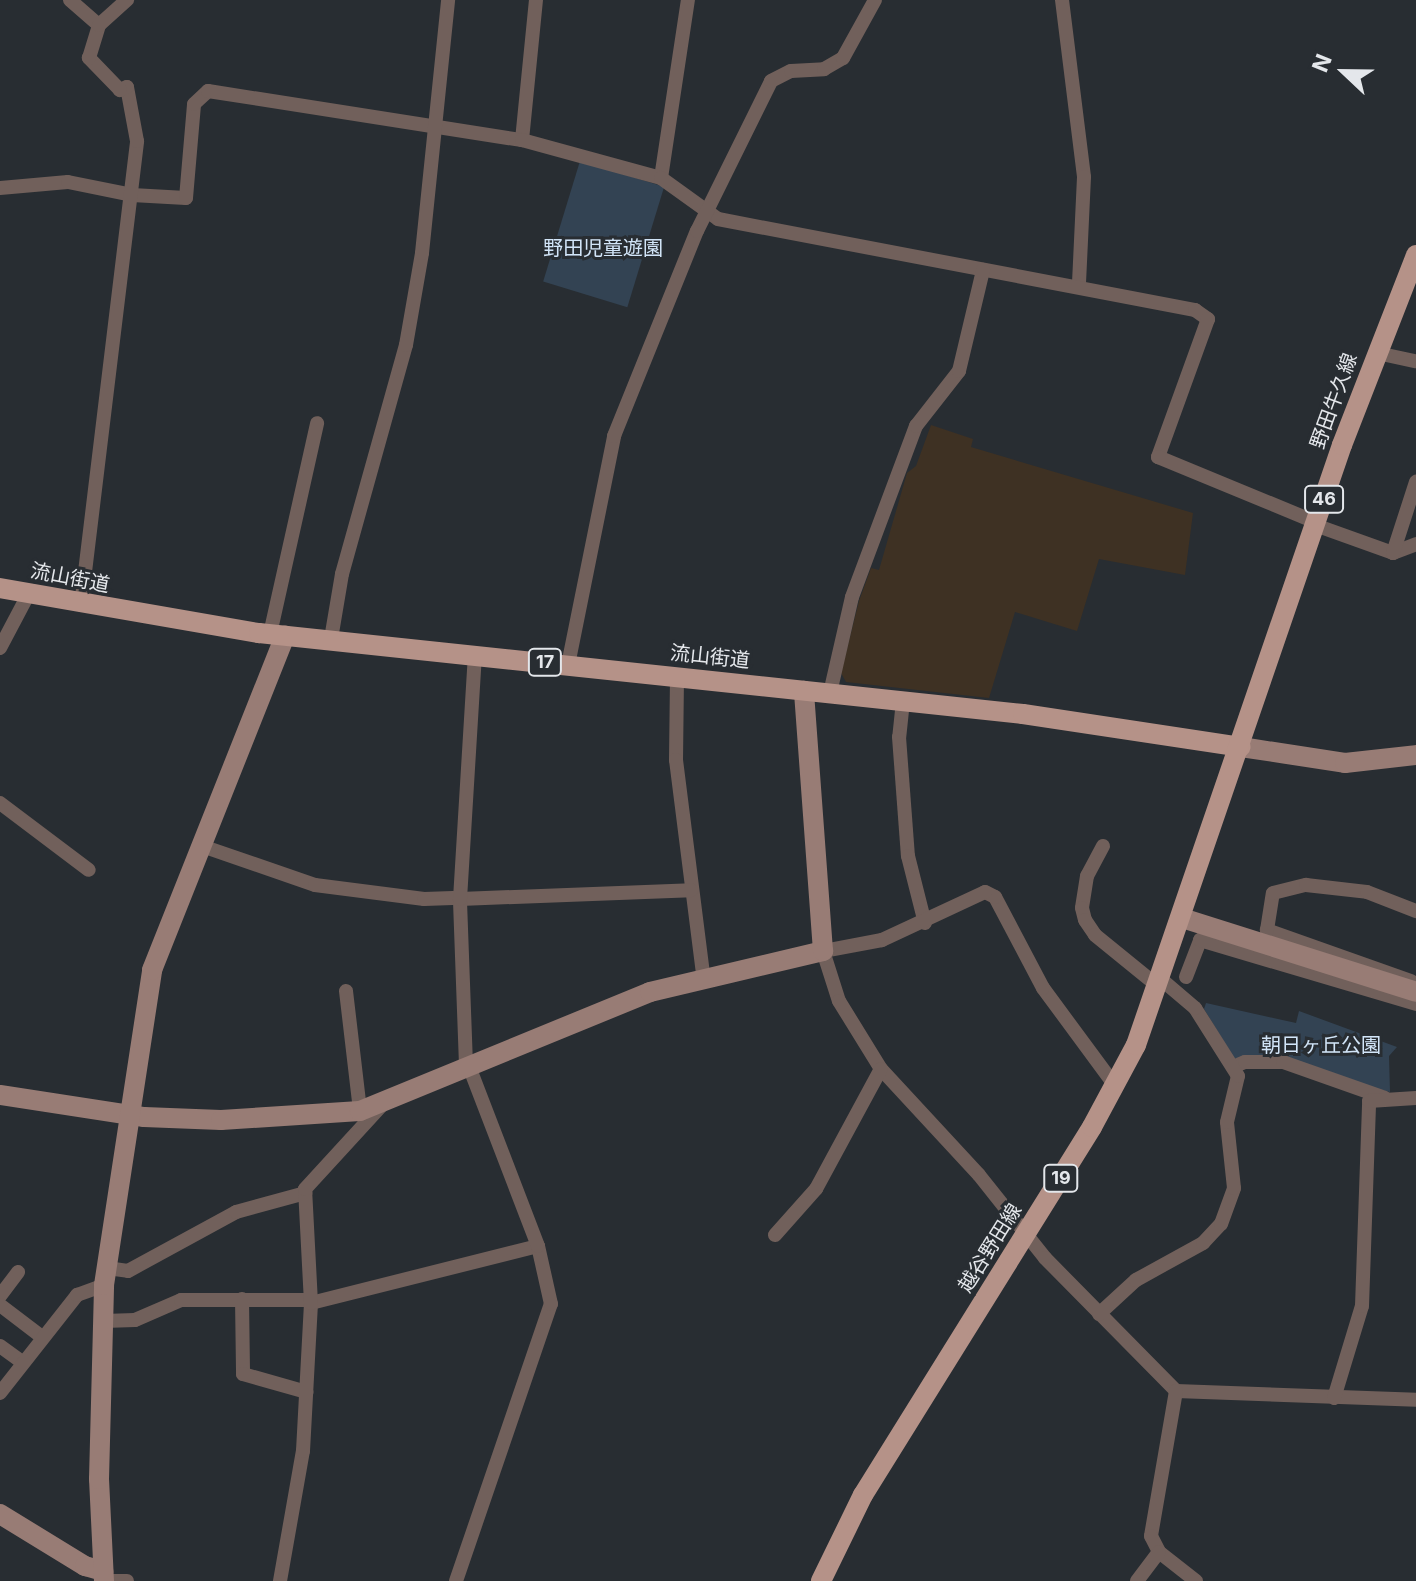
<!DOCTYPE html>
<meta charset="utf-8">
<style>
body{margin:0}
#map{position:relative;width:1416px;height:1581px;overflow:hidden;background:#282d32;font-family:Inter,"Noto Sans JP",sans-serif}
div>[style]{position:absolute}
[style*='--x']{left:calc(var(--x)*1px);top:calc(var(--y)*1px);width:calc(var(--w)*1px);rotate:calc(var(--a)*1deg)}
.commercial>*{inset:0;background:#3e3123}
.green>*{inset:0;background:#334353;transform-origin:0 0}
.street>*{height:14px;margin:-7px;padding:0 7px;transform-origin:7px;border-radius:7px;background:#71605b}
.secondary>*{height:20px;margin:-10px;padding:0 10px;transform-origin:10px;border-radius:10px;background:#987c75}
.primary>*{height:20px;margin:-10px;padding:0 10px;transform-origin:10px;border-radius:10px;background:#b59288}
span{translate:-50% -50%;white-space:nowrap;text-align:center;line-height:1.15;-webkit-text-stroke:6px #282d32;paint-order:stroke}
.shield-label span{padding:2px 6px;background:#282d32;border:2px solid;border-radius:6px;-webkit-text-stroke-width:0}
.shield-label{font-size:18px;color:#e4e7eb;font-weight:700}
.park-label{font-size:20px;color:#d2e5f8}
.street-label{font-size:20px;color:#e4e7eb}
.north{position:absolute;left:1304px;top:32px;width:80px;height:80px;-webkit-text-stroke:6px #282d32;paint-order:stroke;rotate:292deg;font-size:22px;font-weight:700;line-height:32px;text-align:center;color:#e4e7eb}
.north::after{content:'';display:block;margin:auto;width:28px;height:36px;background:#e4e7eb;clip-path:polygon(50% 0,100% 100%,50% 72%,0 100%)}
</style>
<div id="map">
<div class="commercial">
<i style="clip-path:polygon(931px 425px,973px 439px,971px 447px,1193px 513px,1185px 575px,1099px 559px,1077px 631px,1015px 612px,989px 698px,846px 682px,841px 673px,859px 601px,871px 568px,879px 570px,907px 473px,916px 466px)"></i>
</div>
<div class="green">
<i style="left:580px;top:161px;width:88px;height:126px;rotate:17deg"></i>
<i style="clip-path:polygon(1206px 1003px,1296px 1023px,1299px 1011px,1397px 1047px,1389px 1056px,1390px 1092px,1234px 1058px,1204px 1009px)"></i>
</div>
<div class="street">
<i style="--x:70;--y:0;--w:38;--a:41"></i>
<i style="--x:1062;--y:0;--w:178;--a:82.9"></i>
<i style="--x:1084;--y:177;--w:108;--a:92.7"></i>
<i style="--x:522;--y:140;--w:141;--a:-84.3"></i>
<i style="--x:661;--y:178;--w:180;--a:-81.4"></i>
<i style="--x:0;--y:188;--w:68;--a:-5"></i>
<i style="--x:68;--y:182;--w:65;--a:11.5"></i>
<i style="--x:132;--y:195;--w:54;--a:3.2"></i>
<i style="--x:186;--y:198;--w:94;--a:-85.1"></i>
<i style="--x:194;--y:104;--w:19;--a:-43"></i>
<i style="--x:208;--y:91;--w:318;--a:8.9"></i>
<i style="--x:522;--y:140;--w:144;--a:15.3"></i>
<i style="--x:661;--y:178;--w:70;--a:35.7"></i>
<i style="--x:718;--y:219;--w:486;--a:10.8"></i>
<i style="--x:1195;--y:310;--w:16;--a:35"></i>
<i style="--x:1208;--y:319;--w:147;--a:109.9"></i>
<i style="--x:1158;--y:457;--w:171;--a:22.4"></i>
<i style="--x:1377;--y:353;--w:40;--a:12"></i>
<i style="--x:1315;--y:525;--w:83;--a:19.7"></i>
<i style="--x:1393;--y:553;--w:25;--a:-21"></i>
<i style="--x:1393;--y:553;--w:75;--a:-72.1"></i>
<i style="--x:81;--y:605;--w:467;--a:-83.1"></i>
<i style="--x:137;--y:141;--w:55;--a:-100.5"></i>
<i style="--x:127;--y:87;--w:8;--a:157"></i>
<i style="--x:120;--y:90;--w:45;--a:-134.1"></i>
<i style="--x:89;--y:58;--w:34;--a:-73"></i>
<i style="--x:99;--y:25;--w:38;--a:-42"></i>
<i style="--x:270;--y:634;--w:216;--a:-77.4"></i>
<i style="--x:331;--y:639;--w:66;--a:-80.4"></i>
<i style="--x:342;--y:574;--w:238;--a:-74.4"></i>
<i style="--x:406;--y:345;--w:93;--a:-80.1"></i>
<i style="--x:422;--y:253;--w:254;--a:-84.1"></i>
<i style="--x:0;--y:648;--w:60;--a:-62.2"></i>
<i style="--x:568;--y:665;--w:234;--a:-78.6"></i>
<i style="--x:614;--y:436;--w:221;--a:-68"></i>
<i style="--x:697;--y:231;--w:167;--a:-63.7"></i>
<i style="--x:771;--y:81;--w:22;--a:-27"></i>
<i style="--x:791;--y:71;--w:33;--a:-3"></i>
<i style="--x:824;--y:69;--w:22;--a:-30"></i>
<i style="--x:843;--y:58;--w:66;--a:-61.1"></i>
<i style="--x:677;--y:678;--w:82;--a:90.7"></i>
<i style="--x:676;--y:760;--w:223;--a:82.8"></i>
<i style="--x:830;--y:693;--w:98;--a:-77.1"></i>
<i style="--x:852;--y:597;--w:183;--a:-69.5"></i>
<i style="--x:916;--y:426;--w:70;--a:-52"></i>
<i style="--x:959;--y:371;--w:104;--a:-76.6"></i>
<i style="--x:903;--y:701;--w:36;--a:96"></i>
<i style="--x:899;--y:737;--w:119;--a:85.7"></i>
<i style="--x:908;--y:856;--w:69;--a:75.8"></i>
<i style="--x:0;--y:803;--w:111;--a:37"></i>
<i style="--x:199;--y:845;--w:123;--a:19"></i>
<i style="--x:315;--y:885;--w:110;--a:7.3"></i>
<i style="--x:424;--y:899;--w:36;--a:-2"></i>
<i style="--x:1103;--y:846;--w:34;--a:118"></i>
<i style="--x:1087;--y:876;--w:32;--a:99"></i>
<i style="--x:1082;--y:908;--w:12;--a:76"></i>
<i style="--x:1085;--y:920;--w:18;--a:56"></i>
<i style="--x:1095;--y:935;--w:82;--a:39.1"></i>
<i style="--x:460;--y:899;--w:231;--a:-2.2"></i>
<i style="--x:1186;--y:977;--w:40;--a:-69"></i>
<i style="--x:1200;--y:940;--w:225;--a:16.5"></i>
<i style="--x:1411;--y:981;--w:153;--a:-160.5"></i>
<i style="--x:1267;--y:930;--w:37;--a:-81"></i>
<i style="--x:1273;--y:893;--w:34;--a:-14"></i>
<i style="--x:1306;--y:885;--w:61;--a:6.5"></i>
<i style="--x:1367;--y:892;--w:53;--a:21.2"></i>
<i style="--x:346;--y:991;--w:121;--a:83.3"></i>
<i style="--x:466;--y:1065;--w:166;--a:-92.1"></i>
<i style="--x:460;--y:899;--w:245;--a:-86.5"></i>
<i style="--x:1233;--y:1067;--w:13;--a:-23"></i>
<i style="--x:1245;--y:1062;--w:38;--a:0"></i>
<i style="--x:1283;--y:1062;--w:108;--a:19.4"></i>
<i style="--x:1116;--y:1087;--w:123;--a:-126.4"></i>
<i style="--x:1043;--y:988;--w:103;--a:-117.8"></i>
<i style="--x:995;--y:897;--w:11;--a:-153"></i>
<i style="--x:985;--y:892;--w:114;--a:155"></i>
<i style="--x:882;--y:940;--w:60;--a:169.4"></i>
<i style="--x:823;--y:951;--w:52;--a:72.3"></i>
<i style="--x:839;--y:1001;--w:80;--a:58.3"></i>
<i style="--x:881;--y:1069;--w:144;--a:47.2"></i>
<i style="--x:979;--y:1175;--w:106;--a:51.5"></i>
<i style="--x:1045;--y:1258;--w:187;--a:45.4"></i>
<i style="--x:1176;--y:1391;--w:240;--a:2.1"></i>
<i style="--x:775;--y:1235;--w:62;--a:-48.3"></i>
<i style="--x:816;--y:1189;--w:136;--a:-61.6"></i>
<i style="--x:107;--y:1268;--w:21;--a:8"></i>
<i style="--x:128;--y:1271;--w:123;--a:-28.6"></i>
<i style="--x:236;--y:1212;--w:72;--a:-15.4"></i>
<i style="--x:0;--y:1296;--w:30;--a:-53"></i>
<i style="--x:242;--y:1299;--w:75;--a:89.2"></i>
<i style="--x:243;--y:1374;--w:66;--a:15.9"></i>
<i style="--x:311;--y:1303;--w:234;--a:-14.1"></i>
<i style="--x:0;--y:1305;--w:53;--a:37.3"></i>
<i style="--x:1099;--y:1314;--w:50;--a:-42.6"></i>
<i style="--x:1136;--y:1280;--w:77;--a:-28.9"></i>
<i style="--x:1203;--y:1243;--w:26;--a:-47"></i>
<i style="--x:1221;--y:1224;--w:38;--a:-70"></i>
<i style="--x:1234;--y:1188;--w:66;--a:-96.1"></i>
<i style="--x:1227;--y:1122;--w:47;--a:-76.6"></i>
<i style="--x:1238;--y:1076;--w:80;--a:-122.3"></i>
<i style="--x:1195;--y:1008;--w:43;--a:-139.7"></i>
<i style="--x:104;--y:1321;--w:31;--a:-2"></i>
<i style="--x:135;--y:1320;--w:50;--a:-23.5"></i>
<i style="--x:181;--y:1300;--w:127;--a:0"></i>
<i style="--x:0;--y:1346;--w:26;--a:36"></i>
<i style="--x:1176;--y:1391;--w:147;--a:99.8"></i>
<i style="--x:1151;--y:1536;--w:18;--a:63"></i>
<i style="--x:1159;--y:1552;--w:47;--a:38.1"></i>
<i style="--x:0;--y:1393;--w:125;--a:-51.8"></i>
<i style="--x:77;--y:1295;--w:29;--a:-20"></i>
<i style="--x:1334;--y:1398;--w:96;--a:-73.1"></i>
<i style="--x:1362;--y:1306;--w:205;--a:-88"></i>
<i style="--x:1369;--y:1101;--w:47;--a:-3.7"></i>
<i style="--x:104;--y:1581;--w:23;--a:0"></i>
<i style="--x:280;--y:1581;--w:132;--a:-80"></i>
<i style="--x:303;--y:1451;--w:148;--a:-86.9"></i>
<i style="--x:311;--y:1303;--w:114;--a:-93"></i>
<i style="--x:305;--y:1189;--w:114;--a:-47.5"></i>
<i style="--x:456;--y:1581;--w:293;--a:-71.1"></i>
<i style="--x:551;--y:1304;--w:59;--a:-102.6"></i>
<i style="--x:538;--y:1246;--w:195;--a:-111"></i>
<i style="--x:1137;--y:1581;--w:36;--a:-53"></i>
</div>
<div class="secondary">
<i style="--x:1241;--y:747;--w:105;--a:8.7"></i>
<i style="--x:1345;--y:763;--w:71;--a:-6.4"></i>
<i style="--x:1182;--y:918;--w:245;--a:17.5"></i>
<i style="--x:0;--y:1095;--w:146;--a:8.7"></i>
<i style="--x:144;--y:1117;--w:77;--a:2.2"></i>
<i style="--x:221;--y:1120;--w:139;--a:-3.7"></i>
<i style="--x:360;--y:1111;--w:313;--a:-22.3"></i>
<i style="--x:650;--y:992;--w:178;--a:-13.3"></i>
<i style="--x:823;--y:951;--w:261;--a:-94.2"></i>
<i style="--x:0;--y:1514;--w:100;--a:31.5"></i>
<i style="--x:85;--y:1566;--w:19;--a:16"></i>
<i style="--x:104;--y:1581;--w:102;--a:-92.8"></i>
<i style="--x:99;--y:1479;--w:194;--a:-88.5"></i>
<i style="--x:104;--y:1285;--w:319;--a:-81.3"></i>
<i style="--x:152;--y:970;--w:360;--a:-68.3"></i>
</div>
<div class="primary">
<i style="--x:0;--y:588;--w:263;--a:9.9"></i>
<i style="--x:259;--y:633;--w:768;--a:6.05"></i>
<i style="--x:1023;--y:714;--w:220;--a:8.6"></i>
<i style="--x:821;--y:1581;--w:96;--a:-64"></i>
<i style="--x:863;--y:1495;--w:433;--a:-58.1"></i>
<i style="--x:1092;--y:1127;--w:93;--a:-61.8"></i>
<i style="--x:1136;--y:1045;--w:634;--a:-71.05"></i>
<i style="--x:1342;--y:445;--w:204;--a:-68.7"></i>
</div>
<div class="shield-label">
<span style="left:1324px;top:499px">46</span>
<span style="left:545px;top:662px">17</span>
<span style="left:1061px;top:1178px">19</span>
</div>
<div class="park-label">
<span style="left:603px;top:248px">野田児童遊園</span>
<span style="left:1321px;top:1045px">朝日ヶ丘公園</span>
</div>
<div class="street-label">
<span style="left:1334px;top:401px;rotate:-70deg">野田牛久線</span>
<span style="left:70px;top:578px;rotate:11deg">流山街道</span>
<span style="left:710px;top:657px;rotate:6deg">流山街道</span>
<span style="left:990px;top:1248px;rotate:-58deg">越谷野田線</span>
</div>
<div class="north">N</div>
</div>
